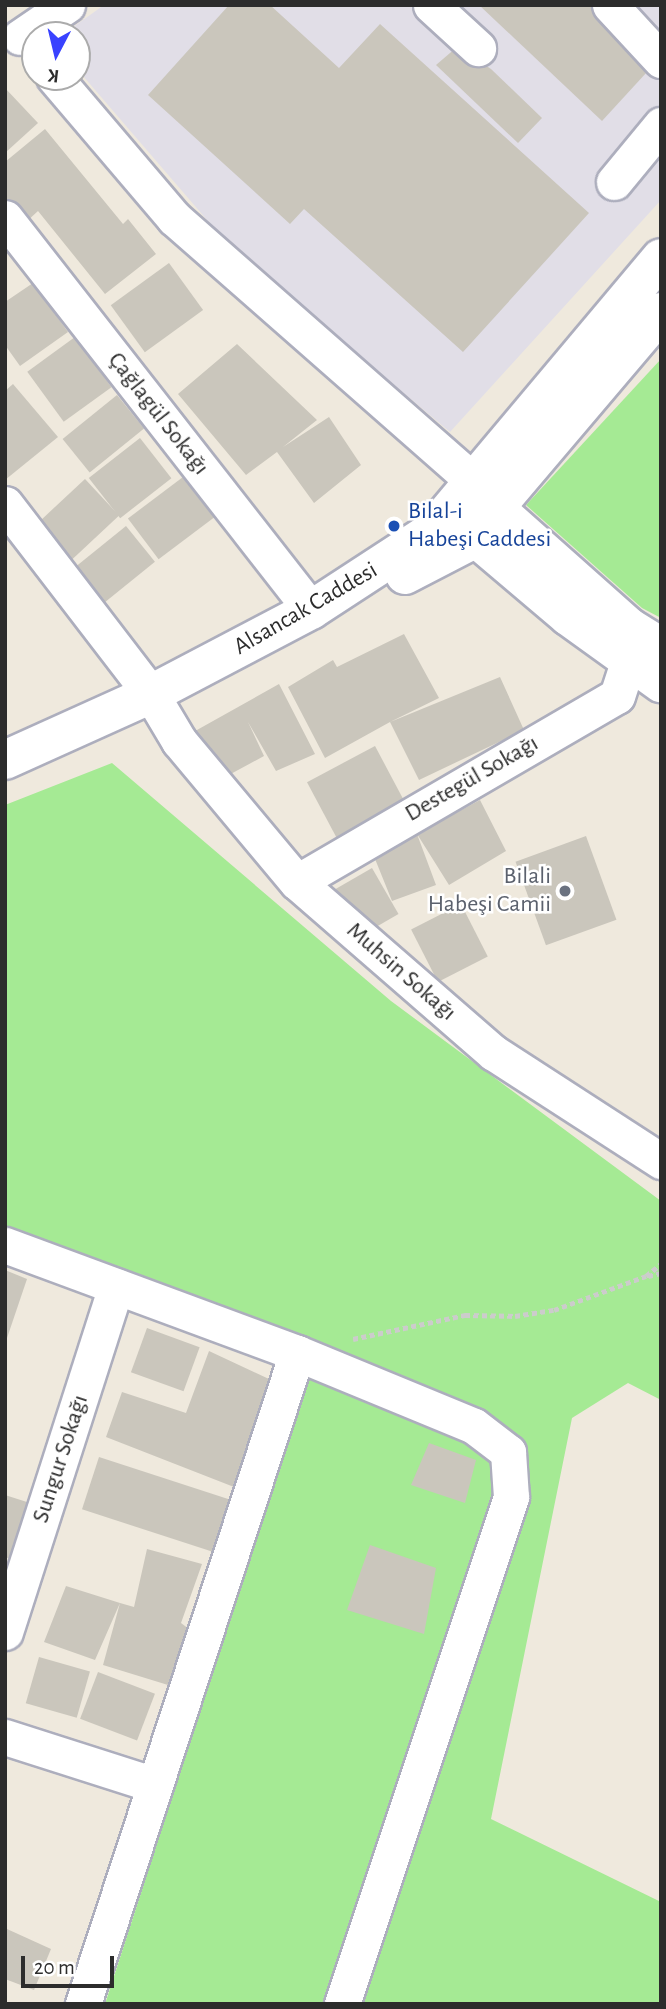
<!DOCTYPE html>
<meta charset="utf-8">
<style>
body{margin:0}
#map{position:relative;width:666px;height:2009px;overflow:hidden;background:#efe9dd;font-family:"Alegreya Sans",sans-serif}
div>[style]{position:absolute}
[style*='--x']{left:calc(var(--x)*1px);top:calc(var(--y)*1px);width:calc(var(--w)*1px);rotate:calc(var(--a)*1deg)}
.industrial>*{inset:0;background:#e1dee7}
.green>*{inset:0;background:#a5ea94}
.building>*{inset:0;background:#cac6bc;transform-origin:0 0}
.path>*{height:4.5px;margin-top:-2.25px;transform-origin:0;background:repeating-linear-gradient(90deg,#ccc 0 5px,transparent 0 8.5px)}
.roads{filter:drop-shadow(2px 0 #adaebd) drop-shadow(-2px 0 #adaebd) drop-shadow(0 2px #adaebd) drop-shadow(0 -2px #adaebd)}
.minor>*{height:35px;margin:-17.5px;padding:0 17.5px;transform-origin:17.5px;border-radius:17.5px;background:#fff}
.tertiary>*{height:38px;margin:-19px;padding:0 19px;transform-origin:19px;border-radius:19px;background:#fff}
.dots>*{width:19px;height:19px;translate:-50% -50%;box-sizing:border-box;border:4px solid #fff;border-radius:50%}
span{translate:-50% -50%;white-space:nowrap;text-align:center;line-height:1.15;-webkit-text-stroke:5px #fff;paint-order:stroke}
.street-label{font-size:24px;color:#2c2c2c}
.transit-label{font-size:24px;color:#164399}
.left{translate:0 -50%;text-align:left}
.worship-label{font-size:24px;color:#5b616d}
.right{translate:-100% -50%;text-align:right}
.frame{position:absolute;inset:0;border:7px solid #2c2c2c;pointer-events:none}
.north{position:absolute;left:21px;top:21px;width:70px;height:70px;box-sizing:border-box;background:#fff;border:2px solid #ababab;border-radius:50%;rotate:187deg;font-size:19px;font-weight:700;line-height:28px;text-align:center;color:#2c2c2c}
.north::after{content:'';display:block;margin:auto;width:24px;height:32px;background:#3942ff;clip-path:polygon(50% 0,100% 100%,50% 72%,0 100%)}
.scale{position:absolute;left:21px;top:1956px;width:93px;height:32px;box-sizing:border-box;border:4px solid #2c2c2c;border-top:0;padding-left:9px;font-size:21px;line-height:24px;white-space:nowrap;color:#2c2c2c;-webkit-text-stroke:5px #fff;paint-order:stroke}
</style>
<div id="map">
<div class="industrial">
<i style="clip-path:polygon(104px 5px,660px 5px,661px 200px,450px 432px,232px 249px,77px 69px,77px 35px,62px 35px)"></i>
</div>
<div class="green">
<i style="clip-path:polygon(661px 359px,661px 618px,642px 608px,526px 505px)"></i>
<i style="clip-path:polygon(112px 763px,391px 1001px,661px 1201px,661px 1400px,628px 1383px,572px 1418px,491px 1819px,661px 1902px,661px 2004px,105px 2004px,307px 1381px,339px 1368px,5px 1235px,5px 805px)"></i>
</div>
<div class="building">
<i style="clip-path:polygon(229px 5px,270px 5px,339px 68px,380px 24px,589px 213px,463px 352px,304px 209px,290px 224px,148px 95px)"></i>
<i style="clip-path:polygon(479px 5px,601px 5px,658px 60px,602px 121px)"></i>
<i style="clip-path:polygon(457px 47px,491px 69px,542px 118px,518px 143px,436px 65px)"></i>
<i style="clip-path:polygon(5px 88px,38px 123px,5px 153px)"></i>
<i style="clip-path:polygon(45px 129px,123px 224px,128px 219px,156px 254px,105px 294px,38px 211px,25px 223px,5px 200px,5px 162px)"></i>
<i style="left:169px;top:263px;width:58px;height:72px;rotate:54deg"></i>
<i style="clip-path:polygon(33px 283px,68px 332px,20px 366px,5px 345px,5px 302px)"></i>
<i style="left:75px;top:337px;width:62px;height:59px;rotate:54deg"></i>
<i style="clip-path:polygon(237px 344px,317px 420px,283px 447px,329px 417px,361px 465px,314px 503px,277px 452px,246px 475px,178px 394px)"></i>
<i style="clip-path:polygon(13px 384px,58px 437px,5px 480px,5px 391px)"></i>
<i style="left:117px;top:395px;width:43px;height:70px;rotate:51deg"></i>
<i style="left:140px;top:438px;width:51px;height:65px;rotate:52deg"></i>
<i style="left:187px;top:474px;width:51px;height:74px;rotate:53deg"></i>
<i style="left:85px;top:479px;width:50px;height:68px;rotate:47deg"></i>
<i style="left:126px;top:526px;width:46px;height:70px;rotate:51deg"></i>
<i style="clip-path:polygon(404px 634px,439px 698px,390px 722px,500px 677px,524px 730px,419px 780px,390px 722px,325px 758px,288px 687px,333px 660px,337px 667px)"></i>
<i style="clip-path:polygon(279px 684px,315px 754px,276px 771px,248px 722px,264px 756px,214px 783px,188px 735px)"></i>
<i style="left:375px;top:746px;width:67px;height:77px;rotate:62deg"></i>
<i style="clip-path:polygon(480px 800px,506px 851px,449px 885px,417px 834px,436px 885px,392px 901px,371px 849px,415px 829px,417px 834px)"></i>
<i style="left:586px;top:836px;width:89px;height:75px;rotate:70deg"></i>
<i style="left:372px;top:868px;width:53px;height:45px;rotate:60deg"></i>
<i style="left:461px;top:904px;width:59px;height:56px;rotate:63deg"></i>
<i style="clip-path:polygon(5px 1270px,27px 1279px,6px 1341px,5px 1341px)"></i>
<i style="left:147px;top:1328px;width:56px;height:47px;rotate:20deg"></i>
<i style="clip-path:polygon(209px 1351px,269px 1379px,234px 1487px,106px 1437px,122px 1392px,186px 1413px)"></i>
<i style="clip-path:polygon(429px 1443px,476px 1460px,465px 1503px,411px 1485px)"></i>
<i style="left:99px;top:1457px;width:139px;height:55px;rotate:18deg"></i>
<i style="clip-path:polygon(5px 1495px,30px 1503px,16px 1561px,5px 1557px)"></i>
<i style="clip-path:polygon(370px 1545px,436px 1568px,424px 1634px,347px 1610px)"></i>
<i style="clip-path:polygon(147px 1549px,202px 1564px,181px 1623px,189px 1629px,168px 1685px,103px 1665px,120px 1603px,95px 1660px,44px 1642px,66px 1586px,120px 1603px,134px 1607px)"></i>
<i style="left:39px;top:1657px;width:53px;height:48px;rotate:16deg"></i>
<i style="left:98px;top:1672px;width:61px;height:50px;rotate:21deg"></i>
<i style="clip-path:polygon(7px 1929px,51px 1949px,34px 1990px,5px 1979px)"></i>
</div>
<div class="path">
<i style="--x:648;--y:1276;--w:13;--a:-13"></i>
<i style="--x:353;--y:1339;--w:115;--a:-12.1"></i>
<i style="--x:465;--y:1315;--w:50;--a:1.1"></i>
<i style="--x:515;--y:1316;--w:39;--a:-9"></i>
<i style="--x:554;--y:1310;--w:98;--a:-20.3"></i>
<i style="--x:646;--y:1276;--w:19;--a:-39"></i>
</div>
<div class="roads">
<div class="minor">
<i style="--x:431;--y:5;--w:64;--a:42.5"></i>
<i style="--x:610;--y:5;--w:75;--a:47.2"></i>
<i style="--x:20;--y:37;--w:57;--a:-34.2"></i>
<i style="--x:54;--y:77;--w:185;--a:49.6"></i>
<i style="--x:174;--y:218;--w:400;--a:41.3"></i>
<i style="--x:474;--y:482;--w:28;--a:49"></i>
<i style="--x:614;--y:182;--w:74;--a:-50.5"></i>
<i style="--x:5;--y:218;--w:497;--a:52"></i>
<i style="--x:5;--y:504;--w:240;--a:52.5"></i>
<i style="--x:151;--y:694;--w:55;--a:59.2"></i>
<i style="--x:179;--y:741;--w:184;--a:50.1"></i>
<i style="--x:297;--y:882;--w:261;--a:41"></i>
<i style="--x:494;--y:1053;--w:199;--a:32.9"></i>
<i style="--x:297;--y:882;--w:370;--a:-30.2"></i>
<i style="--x:617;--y:696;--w:36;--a:-72"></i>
<i style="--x:5;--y:1245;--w:311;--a:20.3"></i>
<i style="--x:297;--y:1353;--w:685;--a:108.2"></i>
<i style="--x:297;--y:1353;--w:191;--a:22.4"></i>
<i style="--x:474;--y:1426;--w:43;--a:37.4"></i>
<i style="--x:508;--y:1452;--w:45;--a:86.2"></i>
<i style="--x:511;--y:1497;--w:534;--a:108.43"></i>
<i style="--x:5;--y:1632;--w:363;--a:-72.2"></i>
<i style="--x:5;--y:1737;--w:157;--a:17.7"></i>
</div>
<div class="tertiary">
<i style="--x:495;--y:508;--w:179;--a:41.6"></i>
<i style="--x:629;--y:627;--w:38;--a:32"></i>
<i style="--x:461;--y:518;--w:25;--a:53"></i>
<i style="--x:476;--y:538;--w:121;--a:40.3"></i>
<i style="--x:568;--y:616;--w:115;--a:35.8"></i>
<i style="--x:405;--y:575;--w:80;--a:-27.5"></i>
<i style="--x:476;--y:538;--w:36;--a:-58"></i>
<i style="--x:495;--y:508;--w:257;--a:-49.7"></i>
<i style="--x:5;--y:760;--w:160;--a:-24.3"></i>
<i style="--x:151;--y:694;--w:181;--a:-27.7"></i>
<i style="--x:311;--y:610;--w:145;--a:-33.1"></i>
<i style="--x:432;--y:531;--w:356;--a:-50"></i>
</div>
</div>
<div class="dots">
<i style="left:394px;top:526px;background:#1a4fb4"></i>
<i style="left:565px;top:891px;background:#6b7280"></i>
</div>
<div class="street-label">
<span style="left:158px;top:414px;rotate:52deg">Çağlagül Sokağı</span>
<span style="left:306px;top:609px;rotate:-30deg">Alsancak Caddesi</span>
<span style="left:472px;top:779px;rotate:-30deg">Destegül Sokağı</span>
<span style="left:401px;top:972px;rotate:41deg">Muhsin Sokağı</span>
<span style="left:61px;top:1459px;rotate:-72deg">Sungur Sokağı</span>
</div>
<div class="transit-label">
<span class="left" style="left:408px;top:526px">Bilal-i<br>Habeşi Caddesi</span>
</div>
<div class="worship-label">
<span class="right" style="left:551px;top:891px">Bilali<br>Habeşi Camii</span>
</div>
<div class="frame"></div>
<div class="north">K</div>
<div class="scale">20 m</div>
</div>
